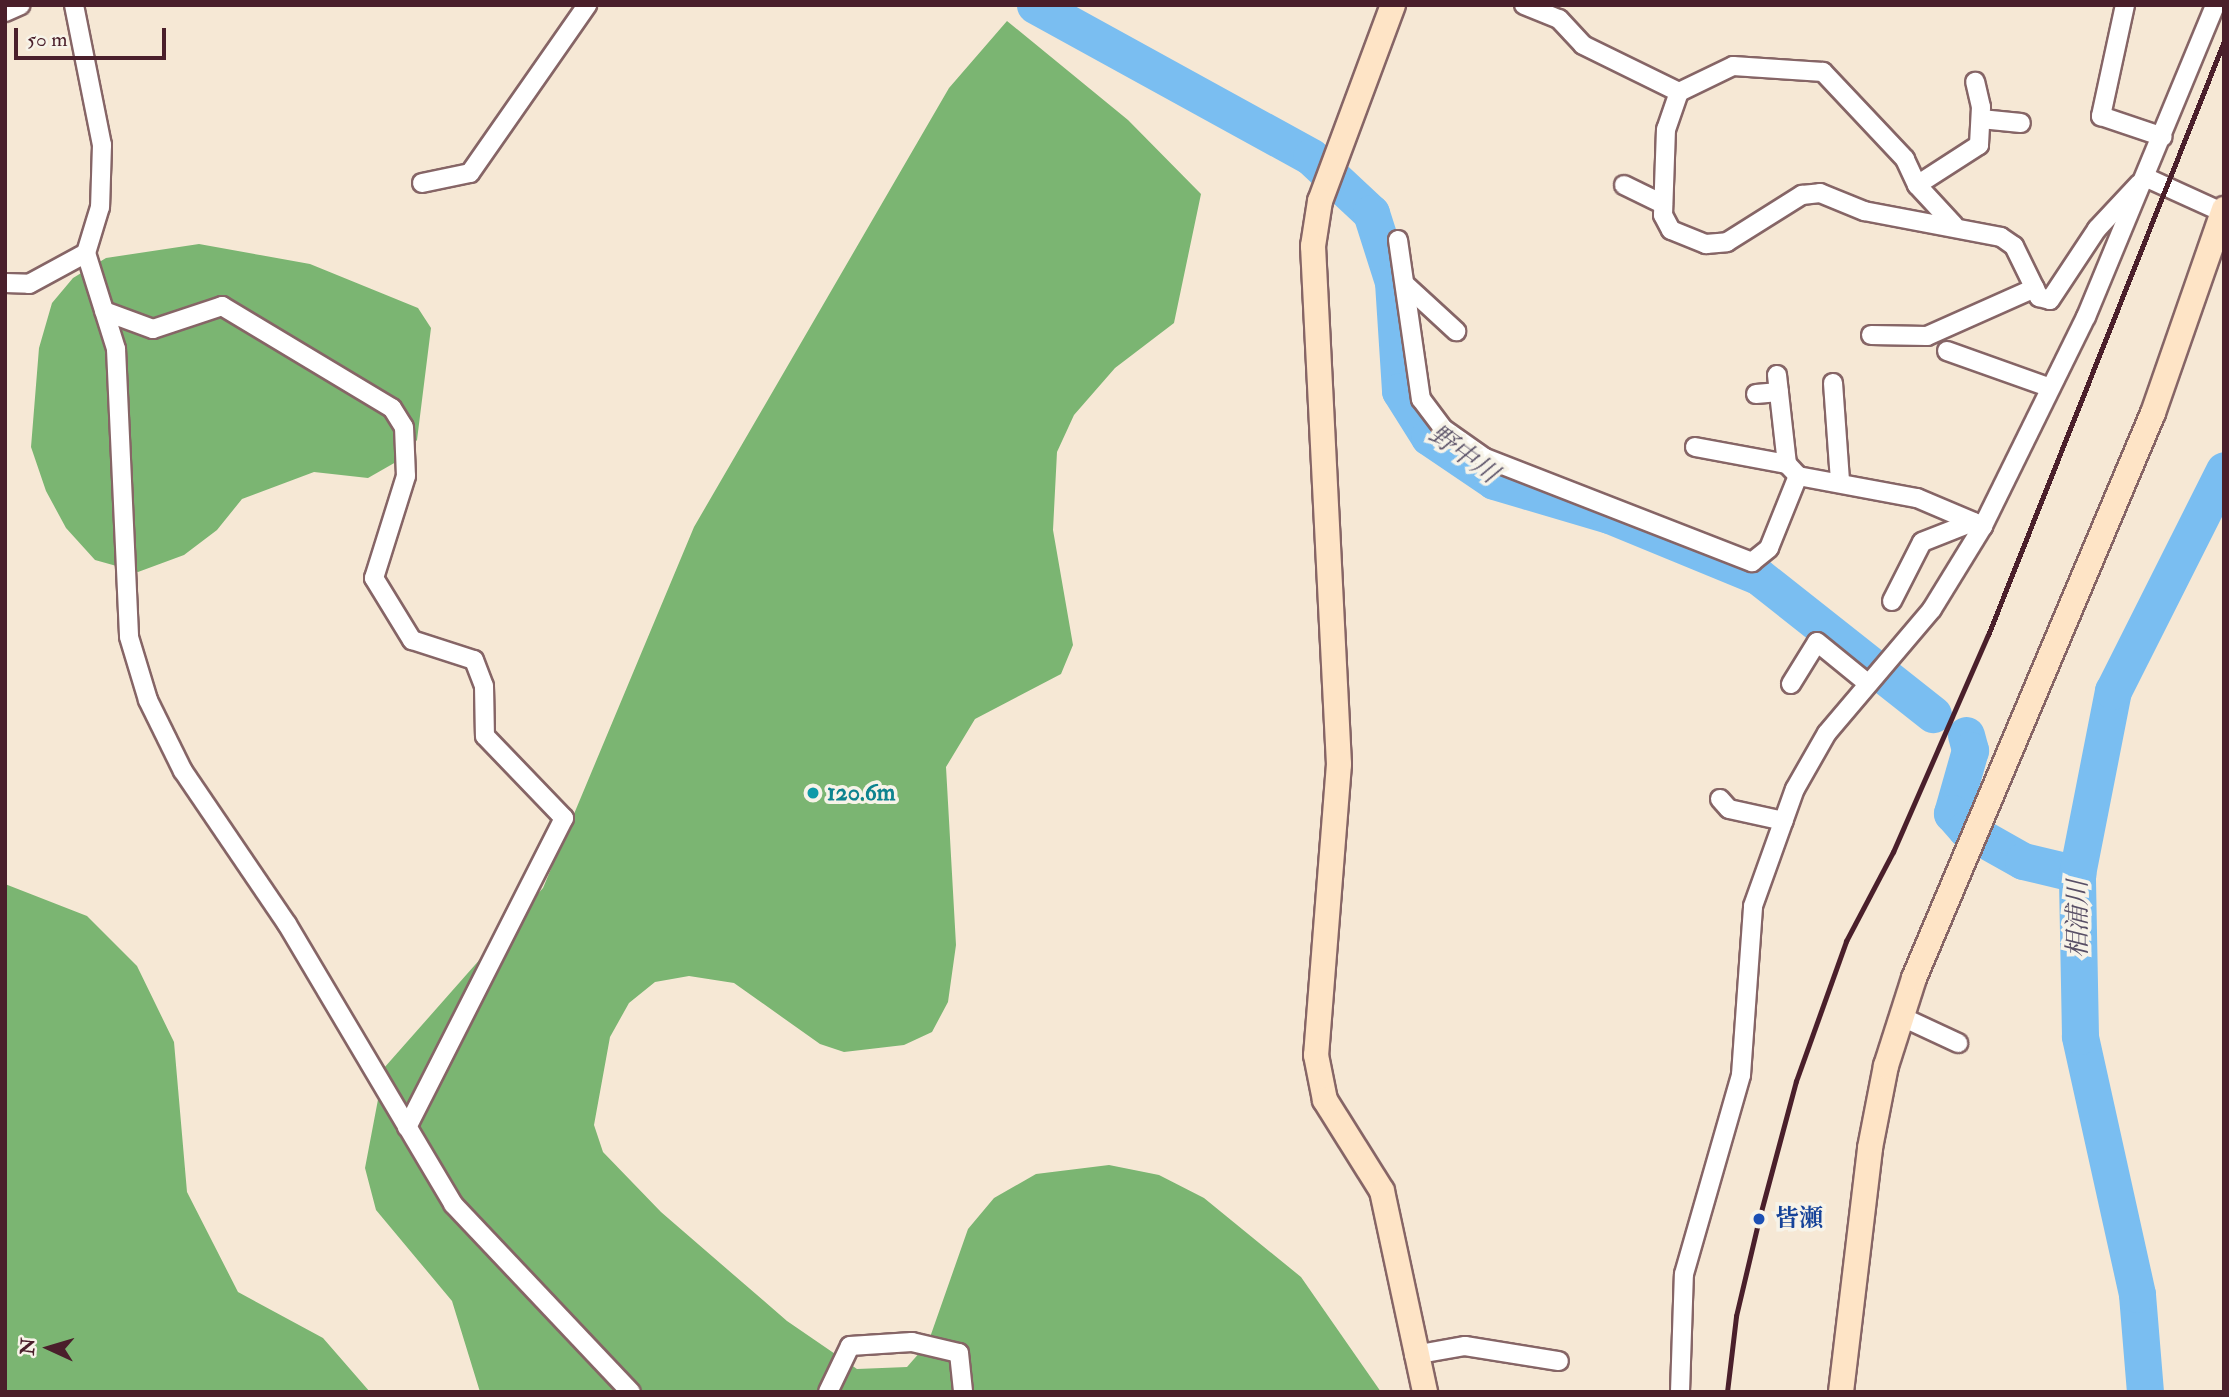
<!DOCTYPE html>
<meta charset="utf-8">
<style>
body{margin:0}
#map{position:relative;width:2229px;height:1397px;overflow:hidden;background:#f6e8d5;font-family:"IM FELL Double Pica","Noto Serif JP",serif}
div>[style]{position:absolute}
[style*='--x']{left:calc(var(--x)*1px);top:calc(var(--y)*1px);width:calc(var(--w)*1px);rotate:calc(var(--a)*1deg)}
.forest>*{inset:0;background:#7bb572}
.river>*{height:37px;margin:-18.5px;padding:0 18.5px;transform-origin:18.5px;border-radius:18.5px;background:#7abef1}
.roads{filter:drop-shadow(2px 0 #866566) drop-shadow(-2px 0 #866566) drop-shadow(0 2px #866566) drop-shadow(0 -2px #866566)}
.street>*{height:18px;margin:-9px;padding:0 9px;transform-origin:9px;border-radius:9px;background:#fff}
.secondary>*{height:24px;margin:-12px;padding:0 12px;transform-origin:12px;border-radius:12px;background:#fee4c6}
.rail>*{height:5px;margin:-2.5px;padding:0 2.5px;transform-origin:2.5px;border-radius:2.5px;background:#4a1f2b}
.dots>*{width:19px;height:19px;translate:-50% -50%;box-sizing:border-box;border:4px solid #f7f3e8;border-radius:50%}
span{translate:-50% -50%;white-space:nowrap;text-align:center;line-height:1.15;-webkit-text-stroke:7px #f7f3e8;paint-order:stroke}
.culture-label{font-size:24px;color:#0d838f;font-weight:700}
.left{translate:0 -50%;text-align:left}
.transit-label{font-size:24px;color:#164399;font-weight:700}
.water-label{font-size:26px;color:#584f66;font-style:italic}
.frame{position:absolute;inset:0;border:7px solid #4a1f2b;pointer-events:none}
.north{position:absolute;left:14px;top:1313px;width:70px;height:70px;-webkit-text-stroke:5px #f7f3e8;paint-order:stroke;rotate:274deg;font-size:19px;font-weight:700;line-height:28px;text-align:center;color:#4a1f2b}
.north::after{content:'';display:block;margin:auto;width:24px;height:32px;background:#4a1f2b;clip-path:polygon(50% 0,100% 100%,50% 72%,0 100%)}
.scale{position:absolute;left:14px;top:28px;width:152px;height:32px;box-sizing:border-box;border:4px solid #4a1f2b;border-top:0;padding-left:9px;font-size:21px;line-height:24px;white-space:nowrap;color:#4a1f2b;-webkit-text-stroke:5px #f7f3e8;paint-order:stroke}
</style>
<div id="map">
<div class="forest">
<i style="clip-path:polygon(1007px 21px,1128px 120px,1201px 194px,1174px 323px,1115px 368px,1074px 415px,1057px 452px,1053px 530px,1073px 645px,1061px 674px,975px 719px,946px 767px,956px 945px,948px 1002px,932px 1032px,904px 1045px,844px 1052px,820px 1044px,734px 983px,689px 976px,655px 982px,629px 1003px,610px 1037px,594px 1125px,603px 1152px,661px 1212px,787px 1321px,857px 1369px,907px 1367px,928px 1343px,968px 1229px,994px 1198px,1036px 1174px,1109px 1165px,1159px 1175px,1204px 1198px,1301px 1277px,1381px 1392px,480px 1392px,452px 1301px,376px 1210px,365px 1168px,384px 1068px,543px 888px,694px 527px,949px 88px)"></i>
<i style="clip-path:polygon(199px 244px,310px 264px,418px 308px,431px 328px,417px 440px,403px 458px,368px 478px,314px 472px,242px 499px,217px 530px,184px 555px,138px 572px,95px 560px,66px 528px,46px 491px,31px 447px,39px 348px,52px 303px,73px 278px,106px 258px)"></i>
<i style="clip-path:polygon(5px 884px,87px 916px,137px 966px,174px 1042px,187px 1192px,238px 1292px,323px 1338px,370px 1392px,5px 1392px)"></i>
</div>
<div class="river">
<i style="--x:1035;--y:5;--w:315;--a:28.8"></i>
<i style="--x:1311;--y:157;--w:82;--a:43"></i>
<i style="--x:1371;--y:213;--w:72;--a:72.3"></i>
<i style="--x:1393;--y:282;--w:109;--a:86.3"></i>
<i style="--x:1400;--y:391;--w:54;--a:57.8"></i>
<i style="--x:1429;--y:437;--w:78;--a:34.1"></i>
<i style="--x:1494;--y:481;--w:120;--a:16.5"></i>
<i style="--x:1609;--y:515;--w:161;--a:22.3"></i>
<i style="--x:1758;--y:576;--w:223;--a:38.3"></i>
<i style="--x:1966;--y:735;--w:16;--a:75"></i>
<i style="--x:1970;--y:750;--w:66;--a:105.9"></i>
<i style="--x:1952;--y:813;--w:21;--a:49"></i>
<i style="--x:1966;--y:829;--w:65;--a:29.3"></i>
<i style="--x:2023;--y:861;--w:56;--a:13.5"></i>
<i style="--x:2145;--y:1392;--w:98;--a:-94.7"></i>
<i style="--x:2137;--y:1294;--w:264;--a:-102.5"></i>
<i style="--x:2080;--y:1036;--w:162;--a:-91.1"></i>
<i style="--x:2077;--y:874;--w:187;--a:-78.9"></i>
<i style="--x:2113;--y:691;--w:247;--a:-63.3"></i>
</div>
<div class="roads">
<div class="street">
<i style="--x:74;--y:5;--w:143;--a:78.7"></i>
<i style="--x:102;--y:145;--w:62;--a:91.8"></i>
<i style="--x:100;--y:207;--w:48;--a:106.9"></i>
<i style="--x:86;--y:253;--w:101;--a:72.6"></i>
<i style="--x:116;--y:349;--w:288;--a:87.4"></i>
<i style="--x:129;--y:637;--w:66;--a:73.2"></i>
<i style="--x:148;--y:700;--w:79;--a:63.8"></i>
<i style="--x:183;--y:771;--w:185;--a:55.8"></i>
<i style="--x:287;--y:924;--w:326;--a:59.3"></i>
<i style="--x:453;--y:1204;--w:259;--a:46.6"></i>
<i style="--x:1524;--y:5;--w:38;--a:22"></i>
<i style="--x:1559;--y:19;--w:35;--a:47"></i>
<i style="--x:1583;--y:45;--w:107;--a:26.1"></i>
<i style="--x:2125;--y:5;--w:114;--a:102.2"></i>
<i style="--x:2101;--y:116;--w:65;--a:18.7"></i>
<i style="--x:5;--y:12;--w:17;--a:-24"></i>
<i style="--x:1981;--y:119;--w:40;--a:5.7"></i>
<i style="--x:2147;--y:178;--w:82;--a:24.4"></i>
<i style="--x:422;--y:183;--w:49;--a:-11.8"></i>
<i style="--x:470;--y:173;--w:205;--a:-55.1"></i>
<i style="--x:1624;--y:185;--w:43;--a:26"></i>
<i style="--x:1917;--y:185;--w:74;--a:-32.8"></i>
<i style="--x:1979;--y:145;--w:38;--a:-87"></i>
<i style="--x:1981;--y:107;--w:26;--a:-103"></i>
<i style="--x:1954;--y:225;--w:54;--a:-132.8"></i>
<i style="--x:1917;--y:185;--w:29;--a:-115"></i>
<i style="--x:1905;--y:159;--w:120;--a:-133.3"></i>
<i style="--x:1823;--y:72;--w:90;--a:-176.2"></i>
<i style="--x:1733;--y:66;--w:60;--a:154.3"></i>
<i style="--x:1679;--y:92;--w:39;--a:109"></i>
<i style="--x:1666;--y:129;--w:86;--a:92"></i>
<i style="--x:1663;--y:215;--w:17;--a:62"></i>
<i style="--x:1671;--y:230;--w:38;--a:22"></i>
<i style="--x:1706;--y:244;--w:21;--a:-5"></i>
<i style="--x:1727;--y:242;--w:89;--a:-32.1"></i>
<i style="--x:1802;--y:195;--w:18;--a:-6"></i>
<i style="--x:1820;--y:193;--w:48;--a:22.2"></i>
<i style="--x:1864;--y:211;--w:139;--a:10.7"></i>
<i style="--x:2001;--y:237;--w:16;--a:35"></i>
<i style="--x:2014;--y:246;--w:57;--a:63.9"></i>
<i style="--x:2039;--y:297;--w:11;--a:15"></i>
<i style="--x:2050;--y:300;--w:85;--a:-56.5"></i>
<i style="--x:2097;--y:229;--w:62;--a:-47"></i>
<i style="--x:1398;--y:240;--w:161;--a:81.8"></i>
<i style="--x:1421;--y:399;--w:38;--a:53"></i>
<i style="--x:1444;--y:429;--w:50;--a:35.3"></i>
<i style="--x:1485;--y:458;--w:287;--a:21.3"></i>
<i style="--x:1752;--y:562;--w:22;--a:-39"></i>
<i style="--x:1769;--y:548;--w:78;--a:-68.1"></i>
<i style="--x:5;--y:283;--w:24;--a:2"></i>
<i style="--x:29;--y:284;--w:65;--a:-28.5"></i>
<i style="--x:1407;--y:286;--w:67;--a:42.6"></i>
<i style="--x:104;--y:311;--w:52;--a:20.2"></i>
<i style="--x:153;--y:329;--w:73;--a:-18.4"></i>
<i style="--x:222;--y:306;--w:198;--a:31"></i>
<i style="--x:392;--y:408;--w:22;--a:58"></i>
<i style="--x:404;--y:427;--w:49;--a:87.7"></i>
<i style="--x:406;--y:476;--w:107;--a:107.4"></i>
<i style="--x:374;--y:578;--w:73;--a:58.5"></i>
<i style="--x:412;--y:640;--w:65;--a:17.9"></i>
<i style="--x:474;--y:660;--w:28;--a:69"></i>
<i style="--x:484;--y:686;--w:50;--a:88.9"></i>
<i style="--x:485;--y:736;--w:114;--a:46.1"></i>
<i style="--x:564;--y:818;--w:347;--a:116.9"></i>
<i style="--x:1871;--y:335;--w:56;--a:1"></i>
<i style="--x:1927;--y:336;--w:118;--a:-24"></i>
<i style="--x:1947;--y:351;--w:107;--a:19.6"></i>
<i style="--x:1777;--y:375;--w:90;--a:83.6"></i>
<i style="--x:1833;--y:383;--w:98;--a:85.9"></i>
<i style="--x:1756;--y:394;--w:23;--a:-5"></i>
<i style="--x:1695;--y:447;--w:94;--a:10.5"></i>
<i style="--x:1787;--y:464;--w:16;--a:47"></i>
<i style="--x:1798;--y:476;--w:121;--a:10.5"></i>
<i style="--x:1917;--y:498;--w:72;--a:23"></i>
<i style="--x:1892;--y:601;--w:66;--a:-63"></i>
<i style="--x:1922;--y:542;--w:55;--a:-21.4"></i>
<i style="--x:1791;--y:684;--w:49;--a:-58.2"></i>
<i style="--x:1817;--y:642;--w:63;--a:39.2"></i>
<i style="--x:1720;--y:799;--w:13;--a:48"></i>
<i style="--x:1729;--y:809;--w:56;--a:12.3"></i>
<i style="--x:1902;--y:1017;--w:62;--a:24.9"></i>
<i style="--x:1414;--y:1355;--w:52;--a:-10"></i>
<i style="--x:1465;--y:1346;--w:95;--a:9.1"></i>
<i style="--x:828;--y:1392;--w:51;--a:-64.4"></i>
<i style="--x:850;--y:1346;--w:62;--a:-3.7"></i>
<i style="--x:912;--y:1342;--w:48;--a:13.2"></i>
<i style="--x:959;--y:1353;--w:39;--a:84"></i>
<i style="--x:1680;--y:1392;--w:118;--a:-88.1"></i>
<i style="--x:1684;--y:1274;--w:207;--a:-74"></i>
<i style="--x:1741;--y:1075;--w:169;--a:-85.9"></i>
<i style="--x:1753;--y:906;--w:124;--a:-70.3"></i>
<i style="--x:1795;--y:789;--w:64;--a:-60.3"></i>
<i style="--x:1827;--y:733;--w:162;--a:-49.7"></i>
<i style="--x:1932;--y:609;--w:97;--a:-58.4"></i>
<i style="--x:1983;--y:526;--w:233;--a:-63.8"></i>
<i style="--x:2086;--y:317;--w:338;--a:-67.5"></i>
</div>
<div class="secondary">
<i style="--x:1393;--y:5;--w:209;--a:110.4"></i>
<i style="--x:1320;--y:201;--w:46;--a:98.8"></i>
<i style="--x:1313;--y:246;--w:519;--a:87.13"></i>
<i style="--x:1339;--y:764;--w:292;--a:94.5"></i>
<i style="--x:1316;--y:1055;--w:46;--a:78.7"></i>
<i style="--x:1325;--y:1100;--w:107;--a:57.9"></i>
<i style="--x:1382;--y:1191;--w:206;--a:77.9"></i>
<i style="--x:1841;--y:1392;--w:246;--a:-83.2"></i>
<i style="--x:1870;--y:1148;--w:84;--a:-79"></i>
<i style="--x:1886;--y:1066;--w:92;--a:-72.3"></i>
<i style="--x:1914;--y:978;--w:613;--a:-67.07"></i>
<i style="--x:2153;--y:413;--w:216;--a:-70.8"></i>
</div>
</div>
<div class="rail">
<i style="--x:1727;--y:1392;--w:77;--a:-83.2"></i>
<i style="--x:1736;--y:1316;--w:100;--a:-76.7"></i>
<i style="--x:1759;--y:1219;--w:143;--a:-75"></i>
<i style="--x:1796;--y:1081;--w:149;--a:-70.3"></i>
<i style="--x:1846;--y:941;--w:101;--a:-62.2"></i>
<i style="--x:1893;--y:852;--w:237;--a:-66.4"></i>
<i style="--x:1988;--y:635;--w:639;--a:-68.33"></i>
</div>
<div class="dots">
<i style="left:813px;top:793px;background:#0f9aa8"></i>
<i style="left:1759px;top:1219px;background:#1a4fb4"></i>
</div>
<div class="culture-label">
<span class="left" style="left:827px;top:793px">120.6m</span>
</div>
<div class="transit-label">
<span class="left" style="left:1775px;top:1219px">皆瀬</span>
</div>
<div class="water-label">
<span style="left:1463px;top:455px;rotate:36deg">野中川</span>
<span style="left:2079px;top:919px;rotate:-90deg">相浦川</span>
</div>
<div class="frame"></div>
<div class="north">N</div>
<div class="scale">50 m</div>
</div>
